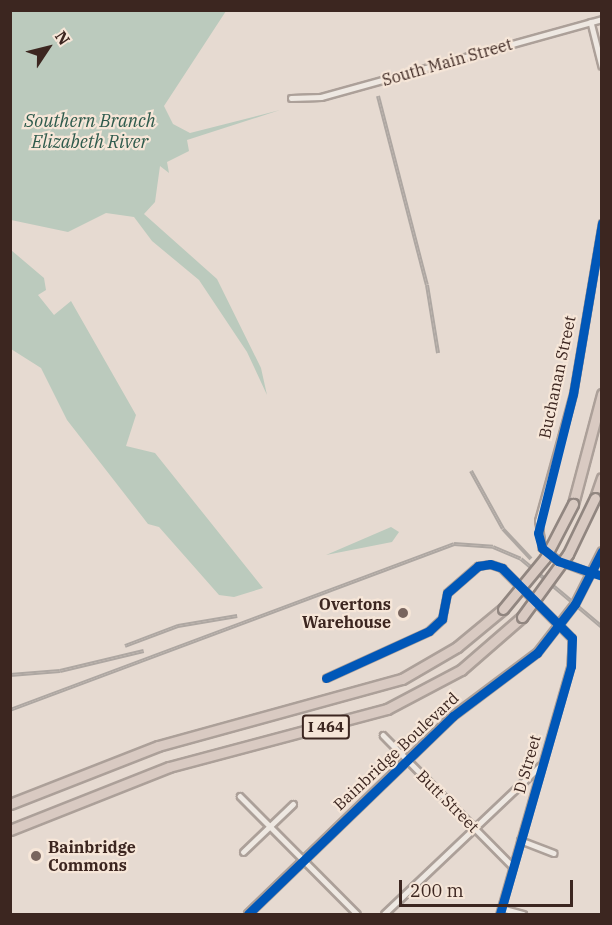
<!DOCTYPE html>
<style>
body{margin:0}
#map{position:relative;width:612px;height:925px;overflow:hidden;background:#e6dad1;font-family:"IBM Plex Serif",serif}
div>[style]{position:absolute}
[style*='--x']{left:calc(var(--x)*1px);top:calc(var(--y)*1px);width:calc(var(--w)*1px);rotate:calc(var(--a)*1deg)}
.water>*{inset:0;background:#bbcabd}
.roads{filter:drop-shadow(2px 0 #aca099) drop-shadow(-2px 0 #aca099) drop-shadow(0 2px #aca099) drop-shadow(0 -2px #aca099)}
.minor>*{height:4.5px;margin:-2.25px;padding:0 2.25px;transform-origin:2.25px;border-radius:2.25px;background:#eee8e2}
.tertiary>*{height:6px;margin:-3px;padding:0 3px;transform-origin:3px;border-radius:3px;background:#eee8e2}
.motorway>*{height:9px;margin:-4.5px;padding:0 4.5px;transform-origin:4.5px;border-radius:4.5px;background:#d9cac2}
.rail>*{height:4px;margin-top:-2px;transform-origin:0;background:repeating-linear-gradient(90deg,#f6e6d8 0 4.5px,#aea7a2 0 9px);box-sizing:border-box;border-block:2px solid #aea7a2}
.bridges{filter:drop-shadow(2px 0 #918680) drop-shadow(-2px 0 #918680) drop-shadow(0 2px #918680) drop-shadow(0 -2px #918680)}
.motorway-bridge>*{height:9px;margin:-4.5px;padding:0 4.5px;transform-origin:4.5px;border-radius:4.5px;background:#d9cac2}
.cycleway>*{height:9px;margin:-4.5px;padding:0 4.5px;transform-origin:4.5px;border-radius:4.5px;background:#0057b8}
.dots>*{width:16px;height:16px;translate:-50% -50%;box-sizing:border-box;border:3px solid #f6e6d8;border-radius:50%}
span{translate:-50% -50%;white-space:nowrap;text-align:center;line-height:1.15;-webkit-text-stroke:4.5px #f6e6d8;paint-order:stroke}
.shield-label span{padding:2px 4px;background:#f6e6d8;border:2px solid;border-radius:4px;-webkit-text-stroke-width:0}
.shield-label{font-size:15px;color:#3c2620;font-weight:700}
.street-label{font-size:16px;color:#3c2620}
.poi-label{font-size:16px;color:#3c2620;font-weight:700}
.right{translate:-100% -50%;text-align:right}
.left{translate:0 -50%;text-align:left}
.water-label{font-size:18px;color:#2f5b4d;font-style:italic}
.frame{position:absolute;inset:0;border:12px solid #3c2620;pointer-events:none}
.north{position:absolute;left:18px;top:18px;width:60px;height:60px;-webkit-text-stroke:4px #f6e6d8;paint-order:stroke;rotate:55deg;font-size:16px;font-weight:700;line-height:24px;text-align:center;color:#3c2620}
.north::after{content:'';display:block;margin:auto;width:21px;height:27px;background:#3c2620;clip-path:polygon(50% 0,100% 100%,50% 72%,0 100%)}
.scale{position:absolute;left:399px;top:880px;width:174px;height:27px;box-sizing:border-box;border:3px solid #3c2620;border-top:0;padding-left:8px;font-size:18px;line-height:21px;white-space:nowrap;color:#3c2620;-webkit-text-stroke:4px #f6e6d8;paint-order:stroke}
</style>
<div id="map">
<div class="water">
<i style="clip-path:polygon(10px 11px,226px 11px,164px 106px,173px 124px,190px 133px,280px 110px,187px 140px,189px 151px,167px 162px,169px 173px,160px 166px,155px 202px,144px 214px,217px 279px,261px 368px,267px 395px,247px 352px,199px 280px,152px 241px,134px 217px,106px 213px,68px 232px,11px 220px)"></i>
<i style="clip-path:polygon(11px 250px,44px 278px,46px 290px,38px 295px,54px 315px,71px 301px,136px 415px,126px 446px,155px 453px,263px 588px,234px 597px,219px 595px,159px 527px,148px 524px,67px 420px,41px 368px,11px 349px)"></i>
<i style="clip-path:polygon(391px 527px,399px 532px,392px 542px,326px 555px)"></i>
</div>
<div class="roads">
<div class="minor">
<i style="--x:591;--y:22;--w:45;--a:76"></i>
<i style="--x:291;--y:98;--w:30;--a:-2"></i>
<i style="--x:321;--y:97;--w:292;--a:-15.5"></i>
<i style="--x:592;--y:574;--w:36;--a:-159"></i>
<i style="--x:558;--y:561;--w:21;--a:-141"></i>
<i style="--x:542;--y:548;--w:27;--a:-98"></i>
<i style="--x:538;--y:521;--w:132;--a:-74.6"></i>
<i style="--x:573;--y:394;--w:173;--a:-80.4"></i>
<i style="--x:326;--y:678;--w:113;--a:-24.5"></i>
<i style="--x:429;--y:631;--w:18;--a:-43"></i>
<i style="--x:442;--y:619;--w:26;--a:-79"></i>
<i style="--x:447;--y:593;--w:41;--a:-41.1"></i>
<i style="--x:478;--y:566;--w:12;--a:-9"></i>
<i style="--x:490;--y:564;--w:13;--a:18"></i>
<i style="--x:502;--y:568;--w:99;--a:45"></i>
<i style="--x:572;--y:638;--w:28;--a:92"></i>
<i style="--x:571;--y:666;--w:258;--a:106"></i>
<i style="--x:383;--y:735;--w:185;--a:45.4"></i>
<i style="--x:240;--y:796;--w:166;--a:45.2"></i>
<i style="--x:520;--y:840;--w:36;--a:21"></i>
<i style="--x:243;--y:852;--w:69;--a:-43.8"></i>
<i style="--x:501;--y:908;--w:23;--a:15"></i>
<i style="--x:384;--y:914;--w:215;--a:-43.5"></i>
</div>
<div class="tertiary">
<i style="--x:248;--y:914;--w:285;--a:-44"></i>
<i style="--x:453;--y:716;--w:105;--a:-36.9"></i>
<i style="--x:537;--y:653;--w:62;--a:-52.2"></i>
<i style="--x:575;--y:604;--w:59;--a:-63"></i>
</div>
<div class="motorway">
<i style="--x:595;--y:498;--w:21;--a:-71"></i>
<i style="--x:573;--y:504;--w:114;--a:-75.2"></i>
<i style="--x:10;--y:804;--w:159;--a:-21.4"></i>
<i style="--x:158;--y:746;--w:253;--a:-15.4"></i>
<i style="--x:402;--y:679;--w:64;--a:-30.2"></i>
<i style="--x:457;--y:647;--w:60;--a:-39.6"></i>
<i style="--x:10;--y:830;--w:171;--a:-21.6"></i>
<i style="--x:169;--y:767;--w:226;--a:-14.9"></i>
<i style="--x:387;--y:709;--w:84;--a:-27.8"></i>
<i style="--x:461;--y:670;--w:81;--a:-41"></i>
</div>
</div>
<div class="rail">
<i style="--x:378;--y:96;--w:195;--a:75.5"></i>
<i style="--x:427;--y:285;--w:69;--a:80.8"></i>
<i style="--x:471;--y:471;--w:66;--a:61.1"></i>
<i style="--x:503;--y:529;--w:41;--a:47"></i>
<i style="--x:125;--y:646;--w:57;--a:-20.7"></i>
<i style="--x:178;--y:626;--w:60;--a:-9.6"></i>
<i style="--x:10;--y:675;--w:50;--a:-4.6"></i>
<i style="--x:60;--y:671;--w:86;--a:-13.4"></i>
<i style="--x:10;--y:710;--w:474;--a:-20.5"></i>
<i style="--x:454;--y:544;--w:39;--a:4"></i>
<i style="--x:493;--y:547;--w:30;--a:23"></i>
<i style="--x:521;--y:559;--w:106;--a:40"></i>
</div>
<div class="bridges">
<div class="motorway-bridge">
<i style="--x:503;--y:609;--w:66;--a:-50.5"></i>
<i style="--x:545;--y:558;--w:61;--a:-62.6"></i>
<i style="--x:522;--y:617;--w:78;--a:-53.9"></i>
<i style="--x:568;--y:554;--w:62;--a:-64.3"></i>
</div>
</div>
<div class="cycleway">
<i style="--x:602;--y:223;--w:173;--a:99.6"></i>
<i style="--x:573;--y:394;--w:143;--a:104.1"></i>
<i style="--x:538;--y:533;--w:16;--a:75"></i>
<i style="--x:542;--y:548;--w:21;--a:39"></i>
<i style="--x:558;--y:561;--w:46;--a:18.8"></i>
<i style="--x:326;--y:678;--w:113;--a:-24.5"></i>
<i style="--x:429;--y:631;--w:18;--a:-43"></i>
<i style="--x:442;--y:619;--w:26;--a:-79"></i>
<i style="--x:447;--y:593;--w:41;--a:-41.1"></i>
<i style="--x:478;--y:566;--w:12;--a:-9"></i>
<i style="--x:490;--y:564;--w:13;--a:18"></i>
<i style="--x:502;--y:568;--w:99;--a:45"></i>
<i style="--x:572;--y:638;--w:28;--a:92"></i>
<i style="--x:571;--y:666;--w:258;--a:106"></i>
<i style="--x:248;--y:914;--w:285;--a:-44"></i>
<i style="--x:453;--y:716;--w:105;--a:-36.9"></i>
<i style="--x:537;--y:653;--w:62;--a:-52.2"></i>
<i style="--x:575;--y:604;--w:59;--a:-63"></i>
</div>
<div class="dots">
<i style="left:403px;top:613px;background:#78655e"></i>
<i style="left:36px;top:856px;background:#78655e"></i>
</div>
<div class="shield-label">
<span style="left:326px;top:727px">I 464</span>
</div>
<div class="street-label">
<span style="left:447px;top:62px;rotate:-16deg">South Main Street</span>
<span style="left:557px;top:377px;rotate:-78deg">Buchanan Street</span>
<span style="left:396px;top:751px;rotate:-43deg">Bainbridge Boulevard</span>
<span style="left:527px;top:764px;rotate:-74deg">D Street</span>
<span style="left:448px;top:801px;rotate:45deg">Butt Street</span>
</div>
<div class="poi-label">
<span class="right" style="left:391px;top:613px">Overtons<br>Warehouse</span>
<span class="left" style="left:48px;top:856px">Bainbridge<br>Commons</span>
</div>
<div class="water-label">
<span style="left:90px;top:132px">Southern Branch<br>Elizabeth River</span>
</div>
<div class="frame"></div>
<div class="north">N</div>
<div class="scale">200 m</div>
</div>
